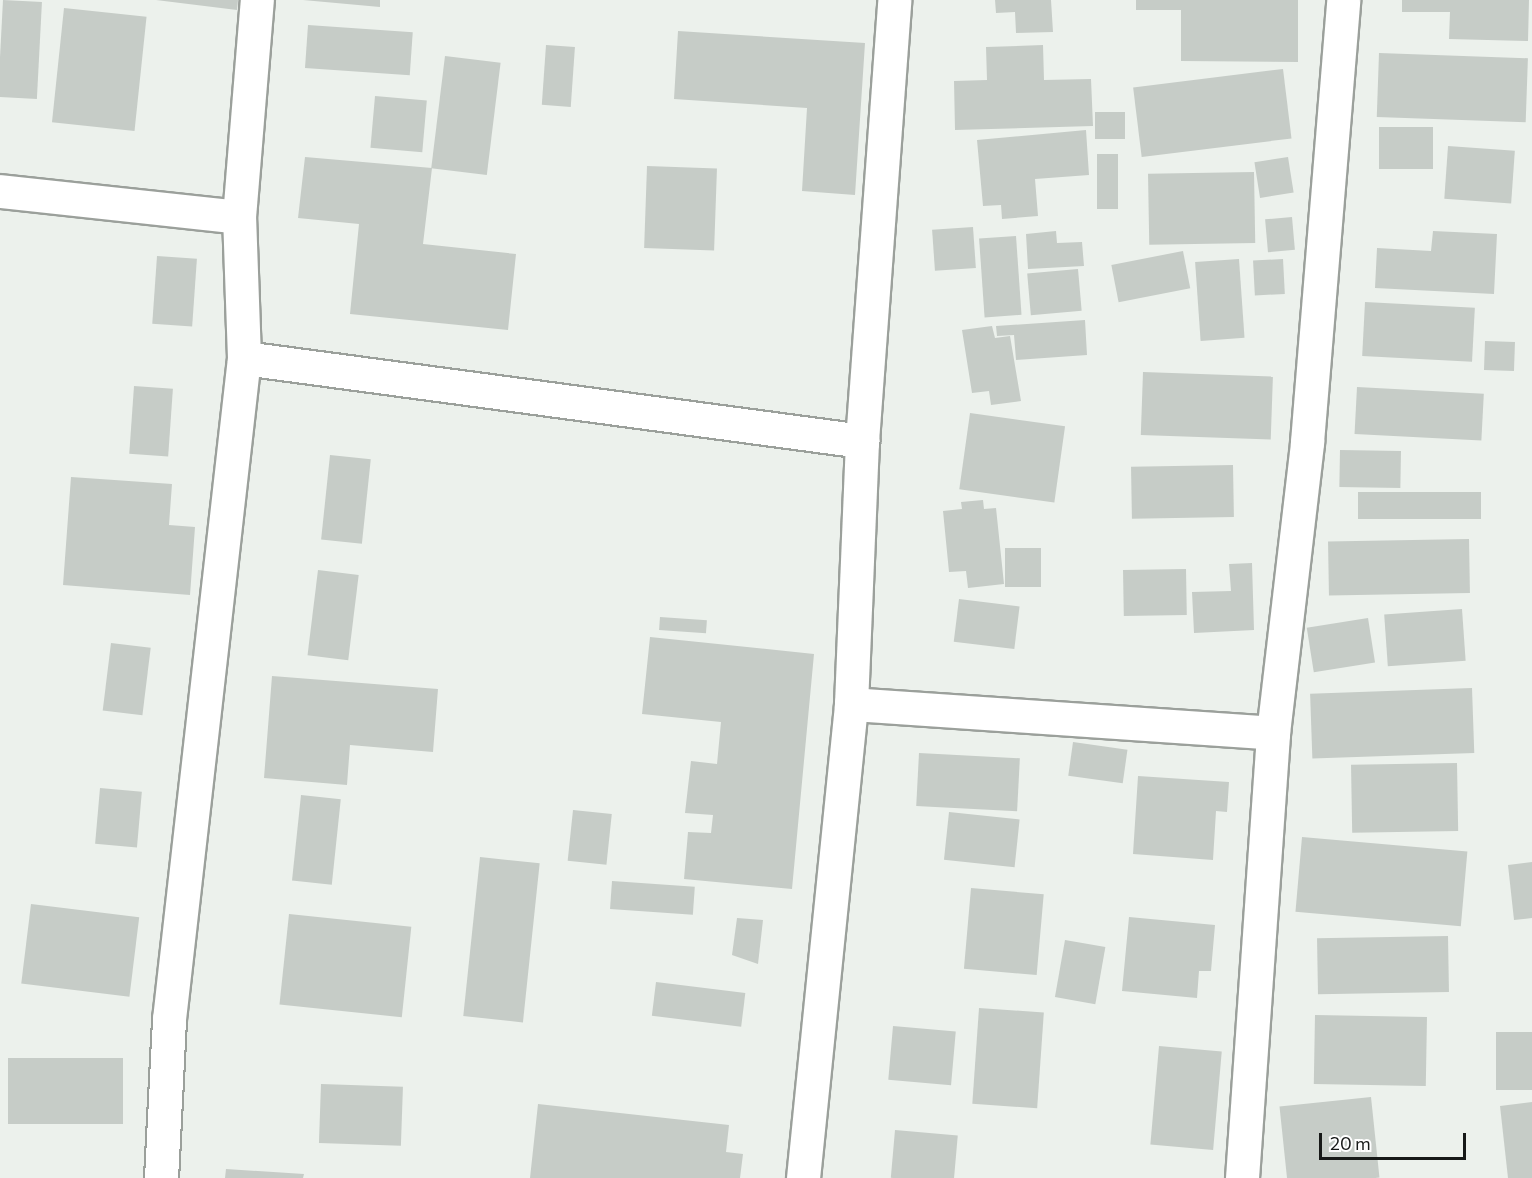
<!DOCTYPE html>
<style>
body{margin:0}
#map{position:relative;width:1532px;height:1178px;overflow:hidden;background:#ecf1ec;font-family:Commissioner,sans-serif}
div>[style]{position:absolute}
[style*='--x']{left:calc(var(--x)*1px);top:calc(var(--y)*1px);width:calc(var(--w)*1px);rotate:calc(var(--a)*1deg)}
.building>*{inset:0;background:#c6ccc7;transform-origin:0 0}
.roads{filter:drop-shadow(2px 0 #9ba09b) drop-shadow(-2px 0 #9ba09b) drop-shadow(0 2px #9ba09b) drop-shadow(0 -2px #9ba09b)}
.minor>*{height:33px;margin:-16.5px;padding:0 16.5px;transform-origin:16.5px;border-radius:16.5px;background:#fff}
span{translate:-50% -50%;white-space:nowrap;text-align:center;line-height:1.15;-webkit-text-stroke:6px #fff;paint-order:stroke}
.scale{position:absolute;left:1319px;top:1133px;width:147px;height:27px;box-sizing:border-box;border:3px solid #171918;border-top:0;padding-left:8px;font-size:18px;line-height:21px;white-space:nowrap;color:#171918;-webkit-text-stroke:4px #fff;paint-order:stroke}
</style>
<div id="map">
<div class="building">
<i style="left:3px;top:0;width:39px;height:97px;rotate:3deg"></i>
<i style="clip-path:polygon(156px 0,238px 0,237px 10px)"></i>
<i style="clip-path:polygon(303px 0,380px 0,380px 7px)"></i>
<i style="clip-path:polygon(995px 0,1051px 0,1053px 32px,1016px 33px,1015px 12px,996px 13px)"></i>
<i style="clip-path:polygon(1136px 0,1298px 0,1298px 62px,1181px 61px,1181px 10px,1136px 10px)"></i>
<i style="clip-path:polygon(1402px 0,1529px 0,1528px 41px,1449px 39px,1450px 12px,1402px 12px)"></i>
<i style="left:64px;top:8px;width:83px;height:115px;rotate:6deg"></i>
<i style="left:308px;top:25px;width:105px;height:43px;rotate:4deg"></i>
<i style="clip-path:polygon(678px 31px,865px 43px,855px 195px,802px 191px,807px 108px,674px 99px)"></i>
<i style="left:546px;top:45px;width:29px;height:60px;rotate:4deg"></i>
<i style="clip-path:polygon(1043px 45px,1044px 80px,1091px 79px,1093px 126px,955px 130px,954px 81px,987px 80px,986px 47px)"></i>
<i style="left:1379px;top:53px;width:149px;height:64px;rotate:2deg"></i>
<i style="left:445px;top:56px;width:56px;height:113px;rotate:7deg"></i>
<i style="left:1283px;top:69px;width:70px;height:151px;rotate:83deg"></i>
<i style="left:375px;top:96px;width:52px;height:52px;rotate:5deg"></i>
<i style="left:1095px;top:112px;width:30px;height:27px"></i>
<i style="left:1379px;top:127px;width:54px;height:42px"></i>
<i style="clip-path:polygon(1086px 130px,1089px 175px,1035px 179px,1038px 216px,1002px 219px,1001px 205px,983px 206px,977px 140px)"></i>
<i style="left:1448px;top:146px;width:67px;height:53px;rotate:4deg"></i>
<i style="left:1097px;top:154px;width:21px;height:55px"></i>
<i style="clip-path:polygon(305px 157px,432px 168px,423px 244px,516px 254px,508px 330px,350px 314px,359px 224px,298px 218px)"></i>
<i style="left:1288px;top:157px;width:36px;height:34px;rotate:81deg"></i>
<i style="left:647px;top:166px;width:70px;height:82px;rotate:2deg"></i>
<i style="left:1254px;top:172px;width:71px;height:106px;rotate:89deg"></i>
<i style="left:1292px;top:217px;width:33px;height:27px;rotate:85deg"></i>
<i style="left:973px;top:227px;width:41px;height:41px;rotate:86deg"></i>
<i style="clip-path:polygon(1056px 231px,1057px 243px,1082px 242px,1084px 266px,1028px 269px,1026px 234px)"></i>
<i style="clip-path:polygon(1433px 231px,1497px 234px,1494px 294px,1375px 288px,1377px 248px,1431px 251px)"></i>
<i style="left:1016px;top:236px;width:79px;height:37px;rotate:86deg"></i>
<i style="left:1183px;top:251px;width:38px;height:73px;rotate:79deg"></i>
<i style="left:157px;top:256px;width:40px;height:68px;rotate:4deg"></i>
<i style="left:1239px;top:259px;width:79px;height:44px;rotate:86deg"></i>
<i style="left:1283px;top:259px;width:35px;height:30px;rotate:87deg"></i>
<i style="left:1078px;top:269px;width:42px;height:51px;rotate:85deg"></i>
<i style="left:1365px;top:302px;width:110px;height:54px;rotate:3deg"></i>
<i style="clip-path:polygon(1085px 320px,1087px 355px,1016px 360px,1014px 335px,997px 336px,996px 326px)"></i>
<i style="clip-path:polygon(992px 326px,995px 338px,1010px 336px,1021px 401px,991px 405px,989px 391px,972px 393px,962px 330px)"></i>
<i style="left:1485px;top:341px;width:30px;height:29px;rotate:2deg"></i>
<i style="left:1143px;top:372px;width:130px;height:63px;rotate:2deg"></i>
<i style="left:134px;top:386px;width:39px;height:68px;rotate:4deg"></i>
<i style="left:1357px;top:387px;width:127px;height:47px;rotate:3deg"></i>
<i style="left:970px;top:413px;width:96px;height:77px;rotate:8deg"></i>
<i style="left:1340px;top:450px;width:61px;height:37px;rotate:1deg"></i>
<i style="left:330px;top:455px;width:41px;height:85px;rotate:6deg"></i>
<i style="left:1233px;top:465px;width:52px;height:102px;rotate:89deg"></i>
<i style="clip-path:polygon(71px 477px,172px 484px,169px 525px,195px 527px,190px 595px,63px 585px)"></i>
<i style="left:1481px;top:492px;width:27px;height:123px;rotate:90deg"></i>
<i style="clip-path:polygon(983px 500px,984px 509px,996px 508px,1004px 584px,968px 588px,966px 571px,949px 572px,943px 511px,962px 509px,961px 502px)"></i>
<i style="left:1469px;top:539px;width:54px;height:141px;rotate:89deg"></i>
<i style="left:1005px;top:548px;width:36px;height:39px"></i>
<i style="clip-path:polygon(1252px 563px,1254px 630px,1194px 633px,1192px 592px,1231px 591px,1229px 564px)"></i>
<i style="left:1186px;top:569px;width:46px;height:63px;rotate:89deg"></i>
<i style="left:318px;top:570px;width:41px;height:86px;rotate:7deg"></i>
<i style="left:959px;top:599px;width:61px;height:43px;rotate:7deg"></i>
<i style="left:1462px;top:609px;width:52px;height:78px;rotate:86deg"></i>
<i style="left:660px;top:617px;width:47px;height:13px;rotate:4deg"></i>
<i style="left:1368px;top:618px;width:45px;height:62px;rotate:81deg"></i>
<i style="clip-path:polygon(650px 637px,814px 654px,792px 889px,684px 879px,688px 832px,711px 833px,713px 815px,685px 813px,691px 761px,717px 764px,721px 722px,642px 714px)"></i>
<i style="left:111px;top:643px;width:40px;height:68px;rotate:7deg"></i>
<i style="clip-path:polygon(272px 676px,438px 689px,433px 752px,350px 745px,347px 785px,264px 778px)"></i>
<i style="left:1472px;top:688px;width:65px;height:162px;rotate:88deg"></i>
<i style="left:1073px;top:742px;width:55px;height:34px;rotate:8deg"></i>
<i style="left:919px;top:753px;width:101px;height:53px;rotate:3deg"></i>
<i style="left:1457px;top:763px;width:68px;height:106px;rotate:89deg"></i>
<i style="clip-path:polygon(1138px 776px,1229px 782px,1227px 812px,1216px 811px,1213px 860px,1133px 854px)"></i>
<i style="left:100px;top:788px;width:42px;height:56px;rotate:5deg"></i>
<i style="left:301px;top:795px;width:40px;height:86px;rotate:6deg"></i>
<i style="left:573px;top:810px;width:39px;height:51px;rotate:6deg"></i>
<i style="left:949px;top:812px;width:71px;height:48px;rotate:6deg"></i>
<i style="left:1302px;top:837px;width:166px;height:75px;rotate:5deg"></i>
<i style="left:480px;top:857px;width:60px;height:160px;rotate:6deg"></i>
<i style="clip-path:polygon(1532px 862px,1532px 918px,1514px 920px,1508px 865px)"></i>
<i style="left:612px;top:881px;width:83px;height:28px;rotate:4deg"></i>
<i style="left:971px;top:888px;width:73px;height:81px;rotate:5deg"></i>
<i style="left:31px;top:904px;width:109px;height:80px;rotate:7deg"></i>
<i style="left:289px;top:914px;width:123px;height:91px;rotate:6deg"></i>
<i style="clip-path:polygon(1129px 917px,1215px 925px,1211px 971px,1199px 971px,1197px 998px,1122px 991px)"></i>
<i style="clip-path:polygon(737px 918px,763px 920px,758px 964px,732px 955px)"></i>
<i style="left:1448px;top:936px;width:56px;height:131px;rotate:89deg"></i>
<i style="left:1065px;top:940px;width:41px;height:58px;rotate:10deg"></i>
<i style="left:656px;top:982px;width:90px;height:34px;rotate:7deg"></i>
<i style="left:979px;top:1008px;width:65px;height:96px;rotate:4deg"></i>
<i style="left:1315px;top:1015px;width:112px;height:69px;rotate:1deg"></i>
<i style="left:893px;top:1026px;width:63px;height:54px;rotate:5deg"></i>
<i style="left:1532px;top:1032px;width:58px;height:36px;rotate:90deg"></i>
<i style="left:1159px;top:1046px;width:63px;height:99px;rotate:5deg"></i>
<i style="left:8px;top:1058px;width:115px;height:66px"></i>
<i style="left:321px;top:1084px;width:82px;height:59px;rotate:2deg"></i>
<i style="left:1371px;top:1097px;width:81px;height:92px;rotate:84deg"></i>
<i style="clip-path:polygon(1532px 1102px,1532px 1178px,1508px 1178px,1500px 1106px)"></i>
<i style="clip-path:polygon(538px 1104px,729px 1125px,726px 1152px,743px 1154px,740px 1178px,530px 1178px)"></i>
<i style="left:895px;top:1130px;width:63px;height:48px;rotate:5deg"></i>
<i style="clip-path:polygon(226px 1169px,304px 1174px,303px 1178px,225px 1178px)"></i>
</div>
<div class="roads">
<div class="minor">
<i style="--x:0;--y:191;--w:240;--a:6.2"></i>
<i style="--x:244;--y:358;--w:624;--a:7.65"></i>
<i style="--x:851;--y:704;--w:423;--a:3.9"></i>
<i style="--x:161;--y:1178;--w:159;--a:-87.1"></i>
<i style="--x:169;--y:1019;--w:665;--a:-83.53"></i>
<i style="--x:244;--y:358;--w:141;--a:-92"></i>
<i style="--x:239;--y:217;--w:218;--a:-85.3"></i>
<i style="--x:803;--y:1178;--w:476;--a:-84.2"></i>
<i style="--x:851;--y:704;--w:263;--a:-87.6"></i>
<i style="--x:862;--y:441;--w:442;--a:-85.8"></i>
<i style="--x:1242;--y:1178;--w:446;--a:-86"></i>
<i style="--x:1273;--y:733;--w:293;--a:-83.3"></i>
<i style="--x:1307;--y:442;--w:443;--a:-85.3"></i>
</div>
</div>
<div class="scale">20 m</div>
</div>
